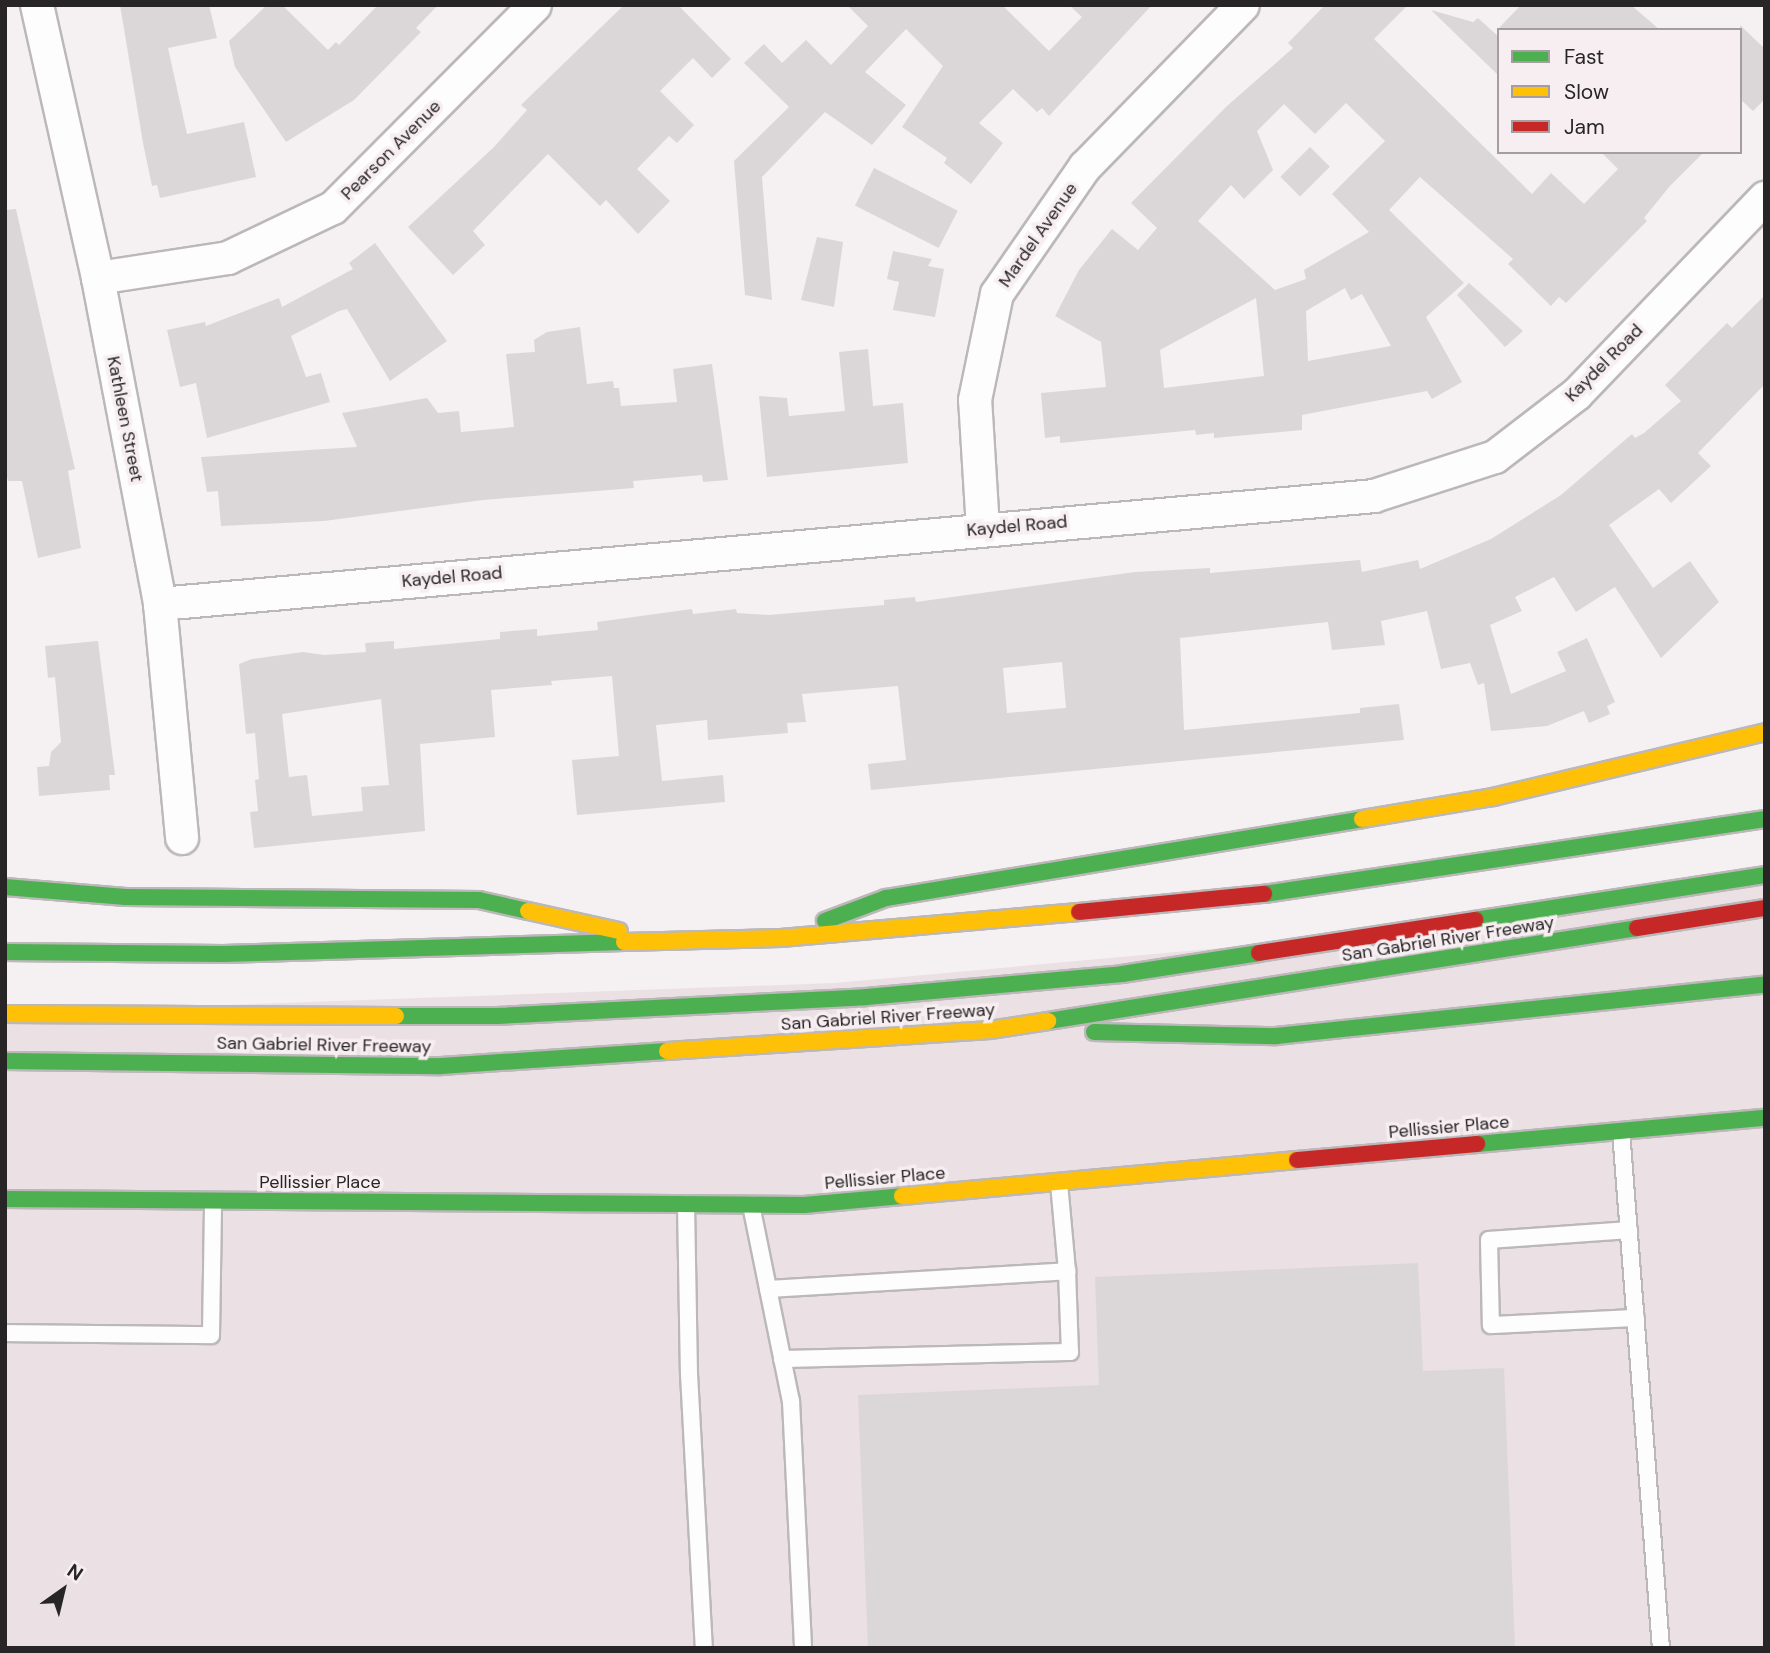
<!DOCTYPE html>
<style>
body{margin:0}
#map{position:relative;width:1770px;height:1653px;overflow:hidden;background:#f5f0f2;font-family:"DM Sans",sans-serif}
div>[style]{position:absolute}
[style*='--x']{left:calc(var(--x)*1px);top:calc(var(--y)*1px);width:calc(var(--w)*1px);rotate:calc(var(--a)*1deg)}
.built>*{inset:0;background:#ebe0e4}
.building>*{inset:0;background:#dbd7d9;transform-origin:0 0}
.roads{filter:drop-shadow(2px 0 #bcb8ba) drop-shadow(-2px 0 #bcb8ba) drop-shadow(0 2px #bcb8ba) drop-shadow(0 -2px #bcb8ba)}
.lane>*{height:16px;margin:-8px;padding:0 8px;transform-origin:8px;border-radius:8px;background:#fefdfd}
.street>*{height:32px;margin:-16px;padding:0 16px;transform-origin:16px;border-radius:16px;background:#fefdfd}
.fast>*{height:16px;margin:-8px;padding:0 8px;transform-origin:8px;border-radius:8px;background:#4caf50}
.slow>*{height:16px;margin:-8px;padding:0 8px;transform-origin:8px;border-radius:8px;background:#ffc107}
.jam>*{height:16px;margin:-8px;padding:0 8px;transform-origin:8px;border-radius:8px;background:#c62828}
span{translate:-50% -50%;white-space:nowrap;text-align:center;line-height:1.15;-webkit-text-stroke:7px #f7eef1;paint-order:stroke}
.street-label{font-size:18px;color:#282526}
.frame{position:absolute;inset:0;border:7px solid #282526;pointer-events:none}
.legend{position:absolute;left:1497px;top:28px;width:245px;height:126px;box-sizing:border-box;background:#f7eef1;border:2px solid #a49ea0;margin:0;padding:9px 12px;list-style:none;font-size:21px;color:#282526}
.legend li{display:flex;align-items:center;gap:14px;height:35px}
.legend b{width:35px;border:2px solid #a49ea0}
.north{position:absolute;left:28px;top:1555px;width:70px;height:70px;-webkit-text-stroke:5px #f7eef1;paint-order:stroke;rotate:34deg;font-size:19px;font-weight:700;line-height:28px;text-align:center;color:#282526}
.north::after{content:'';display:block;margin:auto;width:24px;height:32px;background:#282526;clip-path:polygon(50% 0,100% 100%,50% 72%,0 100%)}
</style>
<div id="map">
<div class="built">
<i style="clip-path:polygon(1765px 868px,1765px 1648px,5px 1648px,5px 1013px,835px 983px,1232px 947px)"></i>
</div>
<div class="building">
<i style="clip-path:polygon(120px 5px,209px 5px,217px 38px,168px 48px,187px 134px,244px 122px,256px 177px,160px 198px,157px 185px,152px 186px,143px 143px)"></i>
<i style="clip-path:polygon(267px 5px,282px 5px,328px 50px,336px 42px,339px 45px,378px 5px,438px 5px,416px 28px,421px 32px,354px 100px,286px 142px,235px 67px,229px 41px)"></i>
<i style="clip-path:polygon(624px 5px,678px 5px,731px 59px,712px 78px,693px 58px,660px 91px,694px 125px,677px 143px,669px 136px,637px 169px,670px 201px,638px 234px,606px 200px,600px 206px,548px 154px,473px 231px,485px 245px,453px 275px,408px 227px,494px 147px,527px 110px,521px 105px)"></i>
<i style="clip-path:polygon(847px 5px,1002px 5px,1049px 51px,1082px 17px,1069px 5px,1152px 5px,1049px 116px,1042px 108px,1037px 112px,1013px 89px,979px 123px,1003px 143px,971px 184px,944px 163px,947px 158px,902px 127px,943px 66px,906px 29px,865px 72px,906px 105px,872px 145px,825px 112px,762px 177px,772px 300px,745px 295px,734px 161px,789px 107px,744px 63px,764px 44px,782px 63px,806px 40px,831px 65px,868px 26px)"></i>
<i style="clip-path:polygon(evenodd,1325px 5px,1408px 5px,1374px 39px,1532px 194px,1551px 173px,1584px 204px,1618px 169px,1601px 152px,1704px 152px,1669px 187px,1644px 218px,1647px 221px,1566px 303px,1559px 297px,1551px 306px,1508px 264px,1513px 259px,1420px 177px,1389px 210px,1464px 283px,1426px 317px,1462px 382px,1432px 399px,1427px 391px,1302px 415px,1302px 430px,1214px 438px,1214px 433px,1196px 435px,1195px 430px,1060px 443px,1060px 436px,1045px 438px,1041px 393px,1106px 387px,1101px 342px,1055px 316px,1079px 270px,1112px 229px,1138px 250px,1157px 228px,1131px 203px,1227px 106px,1293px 48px,1288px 43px,1325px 5px,1346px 103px,1385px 141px,1332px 194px,1369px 232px,1304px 270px,1306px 279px,1275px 290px,1198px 221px,1231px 185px,1244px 199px,1273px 170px,1257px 131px,1284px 104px,1315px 134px,1346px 103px,1325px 5px,1345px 288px,1351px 300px,1362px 294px,1391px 346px,1308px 361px,1306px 311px,1345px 288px,1325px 5px,1256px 298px,1264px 376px,1164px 388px,1160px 350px,1256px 298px)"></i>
<i style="clip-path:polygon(1521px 5px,1631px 5px,1660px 30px,1497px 30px)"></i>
<i style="clip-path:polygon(1431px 10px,1473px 22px,1478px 18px,1499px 37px,1499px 76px)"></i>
<i style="clip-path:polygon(1740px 25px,1765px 49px,1765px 99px,1753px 111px,1740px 99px)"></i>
<i style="left:1310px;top:147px;width:28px;height:42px;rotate:45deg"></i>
<i style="left:874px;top:168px;width:94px;height:42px;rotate:27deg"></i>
<i style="clip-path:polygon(16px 209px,75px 469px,68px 471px,81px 548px,38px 558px,22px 481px,8px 481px,5px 467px,5px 210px)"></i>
<i style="clip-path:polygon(817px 237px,843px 242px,834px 307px,801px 300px)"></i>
<i style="clip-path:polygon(375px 243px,447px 341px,390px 381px,347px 309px,339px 311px,291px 336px,306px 377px,321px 373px,330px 402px,207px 438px,196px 383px,180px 387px,167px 330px,205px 322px,206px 326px,279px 298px,282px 307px,353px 269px,349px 263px)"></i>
<i style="clip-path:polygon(893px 251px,932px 259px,928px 266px,944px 269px,935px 317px,893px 310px,899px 282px,887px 279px)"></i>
<i style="clip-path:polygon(1469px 283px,1523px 331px,1505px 347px,1457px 295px)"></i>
<i style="clip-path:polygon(evenodd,1765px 295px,1765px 384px,1698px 453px,1711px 466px,1671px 503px,1659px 489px,1609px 525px,1653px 588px,1690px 561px,1719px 602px,1661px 658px,1615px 587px,1576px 612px,1554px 577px,1515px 597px,1522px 611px,1490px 625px,1511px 694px,1566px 671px,1557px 652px,1587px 638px,1615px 702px,1607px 706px,1610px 714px,1589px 723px,1584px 711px,1547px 726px,1491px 731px,1484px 683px,1478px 685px,1470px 663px,1441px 669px,1427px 611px,1381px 621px,1385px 645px,1332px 650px,1328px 622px,1180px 638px,1184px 730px,1360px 713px,1360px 708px,1399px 704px,1404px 740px,871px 790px,868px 764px,906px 760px,898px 686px,802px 694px,806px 722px,787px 723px,788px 733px,708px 740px,707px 720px,656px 725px,662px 781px,723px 775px,725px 802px,577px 815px,572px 760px,619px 756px,612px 676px,551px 681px,552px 685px,491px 690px,495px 737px,420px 744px,425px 831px,254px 848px,250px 812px,258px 811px,255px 780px,259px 779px,255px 733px,246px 734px,239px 664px,252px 659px,303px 652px,324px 655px,366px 652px,365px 643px,394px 641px,394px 649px,500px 639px,500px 632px,537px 629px,537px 636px,598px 630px,597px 622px,692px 609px,693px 614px,736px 609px,737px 613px,769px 615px,884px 605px,884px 600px,915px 597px,916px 602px,1135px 572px,1210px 568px,1210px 573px,1360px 560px,1362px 572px,1418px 560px,1420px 569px,1491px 539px,1561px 495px,1632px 434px,1635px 438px,1644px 433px,1681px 401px,1665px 385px,1727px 323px,1732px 328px,1765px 295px,1062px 662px,1066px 708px,1007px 713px,1003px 668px,1062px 662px,1765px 295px,381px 699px,389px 785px,361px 787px,363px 811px,312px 816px,307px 775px,289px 777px,282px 714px,381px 699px)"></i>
<i style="clip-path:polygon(580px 327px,587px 384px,613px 381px,614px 388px,619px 388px,621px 406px,677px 402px,673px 369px,712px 364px,728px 480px,703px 482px,702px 475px,633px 481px,634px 488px,483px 500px,324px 521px,221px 526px,218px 491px,207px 492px,201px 457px,357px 447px,342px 413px,427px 398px,438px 413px,459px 411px,461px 432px,514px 427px,506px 354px,535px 352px,534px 340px,547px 332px)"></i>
<i style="clip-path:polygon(868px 349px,873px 406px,903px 403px,908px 463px,767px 477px,759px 396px,787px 398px,789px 416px,845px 411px,839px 352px)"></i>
<i style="clip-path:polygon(98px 641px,115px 775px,109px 775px,110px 790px,39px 796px,37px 767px,49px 766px,51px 752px,61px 742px,55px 677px,48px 678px,45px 646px)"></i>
<i style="clip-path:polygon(1418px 1263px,1423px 1371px,1504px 1368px,1515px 1648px,868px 1648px,858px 1395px,1099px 1385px,1095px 1277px)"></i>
</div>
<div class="roads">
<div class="lane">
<i style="--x:1621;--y:1131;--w:519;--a:85.58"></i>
<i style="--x:1059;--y:1183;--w:88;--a:84.8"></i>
<i style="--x:686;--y:1204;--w:170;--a:89"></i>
<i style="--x:689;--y:1374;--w:274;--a:86.9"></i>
<i style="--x:751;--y:1205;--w:200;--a:78.5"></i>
<i style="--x:791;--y:1401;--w:247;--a:87.2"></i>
<i style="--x:1629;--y:1230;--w:140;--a:175.9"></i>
<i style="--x:1489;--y:1240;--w:85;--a:88.7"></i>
<i style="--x:1491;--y:1325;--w:145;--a:-2.8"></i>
<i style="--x:768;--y:1289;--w:300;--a:-3.4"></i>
<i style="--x:1067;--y:1271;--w:81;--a:87.9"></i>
<i style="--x:1070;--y:1352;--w:288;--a:178.6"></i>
<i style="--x:5;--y:1333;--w:206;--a:0.6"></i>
<i style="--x:211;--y:1335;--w:134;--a:-89.1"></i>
</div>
<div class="street">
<i style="--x:37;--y:5;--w:280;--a:77.4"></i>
<i style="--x:98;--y:278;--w:332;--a:79.2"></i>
<i style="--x:160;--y:604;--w:235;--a:84.6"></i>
<i style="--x:98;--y:278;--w:132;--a:-8.7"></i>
<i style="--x:228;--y:258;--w:116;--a:-25.5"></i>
<i style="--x:333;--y:208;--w:286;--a:-45.1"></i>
<i style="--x:983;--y:529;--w:129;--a:-93.5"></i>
<i style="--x:975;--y:400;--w:108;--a:-78.3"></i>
<i style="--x:997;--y:294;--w:155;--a:-55.3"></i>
<i style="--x:1085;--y:167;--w:226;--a:-45.7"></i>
<i style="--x:160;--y:604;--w:1219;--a:-5.08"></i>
<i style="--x:1374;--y:496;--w:127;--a:-17.9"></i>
<i style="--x:1495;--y:457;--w:103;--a:-37.5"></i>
<i style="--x:1577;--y:394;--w:272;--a:-46.2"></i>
</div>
<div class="fast">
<i style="--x:5;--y:887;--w:121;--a:4.7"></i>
<i style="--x:126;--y:897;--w:353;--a:0.5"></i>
<i style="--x:479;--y:900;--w:50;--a:12.7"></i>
<i style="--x:1264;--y:894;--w:507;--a:-8.51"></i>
<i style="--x:1475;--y:920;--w:293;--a:-8.8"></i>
<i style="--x:825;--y:921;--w:65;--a:-20.7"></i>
<i style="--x:886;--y:898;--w:483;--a:-9.4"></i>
<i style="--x:5;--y:952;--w:218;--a:0.5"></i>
<i style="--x:223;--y:954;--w:401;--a:-1.7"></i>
<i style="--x:396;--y:1016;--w:101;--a:0"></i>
<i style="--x:497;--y:1016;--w:369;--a:-2.9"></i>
<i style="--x:866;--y:997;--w:257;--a:-5.1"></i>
<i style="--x:1122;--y:974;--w:139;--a:-8.7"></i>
<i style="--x:1048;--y:1021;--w:596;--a:-8.97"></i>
<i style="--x:1094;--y:1032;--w:182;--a:1.3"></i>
<i style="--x:1276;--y:1036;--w:492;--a:-6"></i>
<i style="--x:5;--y:1061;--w:436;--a:0.7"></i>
<i style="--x:441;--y:1066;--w:226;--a:-3.8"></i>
<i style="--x:1477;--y:1144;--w:289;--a:-5.2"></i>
<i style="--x:5;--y:1199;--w:799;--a:0.43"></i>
<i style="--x:804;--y:1205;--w:98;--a:-5.2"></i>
</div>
<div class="slow">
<i style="--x:1362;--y:819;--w:133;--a:-9.5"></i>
<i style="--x:1493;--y:797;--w:280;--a:-13.4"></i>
<i style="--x:528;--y:911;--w:93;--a:12.4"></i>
<i style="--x:624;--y:942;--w:157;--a:-1.5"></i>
<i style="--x:781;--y:938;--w:299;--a:-5"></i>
<i style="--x:5;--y:1014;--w:391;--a:0.3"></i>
<i style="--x:667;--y:1051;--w:324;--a:-3.7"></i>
<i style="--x:990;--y:1030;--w:59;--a:-8.8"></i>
<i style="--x:902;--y:1196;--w:397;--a:-5.2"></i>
</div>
<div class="jam">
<i style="--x:1079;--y:912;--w:186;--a:-5.6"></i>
<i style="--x:1637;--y:928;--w:130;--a:-8.9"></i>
<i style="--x:1259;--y:953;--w:219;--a:-8.7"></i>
<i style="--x:1297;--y:1160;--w:181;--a:-5.1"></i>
</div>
</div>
<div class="street-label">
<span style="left:391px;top:150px;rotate:-45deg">Pearson Avenue</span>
<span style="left:1038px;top:235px;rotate:-55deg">Mardel Avenue</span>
<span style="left:1604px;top:363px;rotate:-45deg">Kaydel Road</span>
<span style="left:125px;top:419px;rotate:79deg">Kathleen Street</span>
<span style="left:1017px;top:526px;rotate:-5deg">Kaydel Road</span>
<span style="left:452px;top:577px;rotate:-5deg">Kaydel Road</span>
<span style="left:1448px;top:939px;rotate:-9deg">San Gabriel River Freeway</span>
<span style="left:888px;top:1017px;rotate:-4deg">San Gabriel River Freeway</span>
<span style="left:324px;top:1045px;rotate:1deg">San Gabriel River Freeway</span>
<span style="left:1449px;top:1127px;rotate:-5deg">Pellissier Place</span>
<span style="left:885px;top:1178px;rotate:-5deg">Pellissier Place</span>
<span style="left:320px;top:1182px">Pellissier Place</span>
</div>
<div class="frame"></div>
<ul class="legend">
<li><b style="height:9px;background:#4caf50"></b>Fast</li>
<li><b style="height:9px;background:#ffc107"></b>Slow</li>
<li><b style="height:9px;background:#c62828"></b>Jam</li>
</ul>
<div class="north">N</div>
</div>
